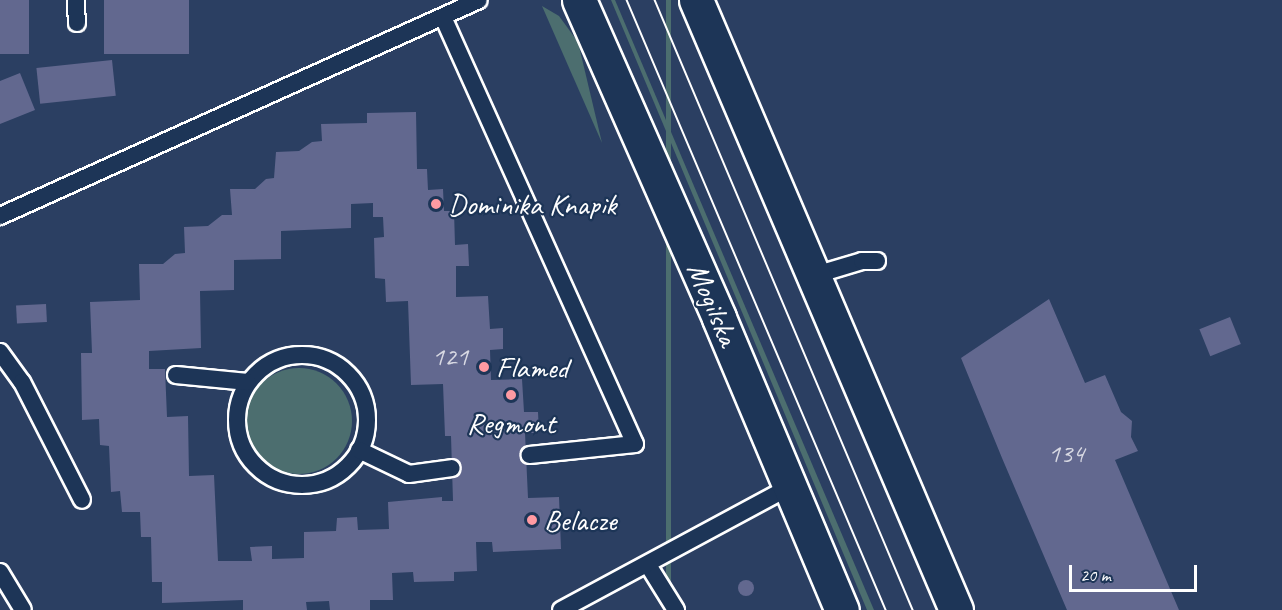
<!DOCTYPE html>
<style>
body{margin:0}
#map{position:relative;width:1282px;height:610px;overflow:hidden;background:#2b3f62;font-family:Caveat,sans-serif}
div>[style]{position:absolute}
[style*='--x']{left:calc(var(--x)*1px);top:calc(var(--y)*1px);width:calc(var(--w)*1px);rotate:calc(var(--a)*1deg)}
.green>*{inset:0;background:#4c6e6f;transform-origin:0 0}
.round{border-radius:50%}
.building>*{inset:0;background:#62688f;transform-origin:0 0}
.roads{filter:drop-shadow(2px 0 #fff) drop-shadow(-2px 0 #fff) drop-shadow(0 2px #fff) drop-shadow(0 -2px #fff)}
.service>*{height:16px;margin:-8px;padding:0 8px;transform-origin:8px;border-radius:8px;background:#1d3557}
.service>.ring{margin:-8px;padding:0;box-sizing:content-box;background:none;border:16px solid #1d3557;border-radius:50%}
.secondary>*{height:33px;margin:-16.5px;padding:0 16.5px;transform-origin:16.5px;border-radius:16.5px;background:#1d3557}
.tram>*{height:1.5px;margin:-0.75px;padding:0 0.75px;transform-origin:0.75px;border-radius:0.75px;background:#fff}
.dots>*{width:16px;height:16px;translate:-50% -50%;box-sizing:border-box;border:3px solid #1d3557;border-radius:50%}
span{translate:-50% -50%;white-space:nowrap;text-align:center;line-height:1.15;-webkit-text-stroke:4.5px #1d3557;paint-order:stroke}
.number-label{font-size:27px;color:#d8d9e3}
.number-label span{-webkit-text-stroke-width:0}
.poi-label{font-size:30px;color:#fff}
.left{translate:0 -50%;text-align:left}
.street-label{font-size:30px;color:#fff}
.scale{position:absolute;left:1069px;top:565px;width:128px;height:27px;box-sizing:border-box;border:3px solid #fff;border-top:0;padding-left:8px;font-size:18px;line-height:21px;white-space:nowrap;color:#fff;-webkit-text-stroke:4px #1d3557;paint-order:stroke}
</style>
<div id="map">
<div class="green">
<i style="clip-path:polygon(611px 0,615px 0,874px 610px,867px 610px)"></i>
<i style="left:666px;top:0;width:5px;height:662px"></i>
<i style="clip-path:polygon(542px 6px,559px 16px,578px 42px,602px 143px)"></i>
<i class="round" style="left:246px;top:368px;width:106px;height:106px"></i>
</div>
<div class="building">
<i style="left:0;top:0;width:29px;height:54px"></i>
<i style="left:104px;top:0;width:85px;height:54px"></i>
<i style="left:112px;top:60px;width:36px;height:76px;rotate:84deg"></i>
<i style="clip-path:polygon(20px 73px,35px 110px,0 124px,0 81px)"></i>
<i style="clip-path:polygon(evenodd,416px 112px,417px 169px,427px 169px,428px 190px,443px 189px,444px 211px,454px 211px,455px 245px,468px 244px,469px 266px,456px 266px,456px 297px,488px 296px,490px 329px,503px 328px,503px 349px,490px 350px,491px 380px,522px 379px,524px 412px,538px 412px,539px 433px,525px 433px,528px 498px,559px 497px,561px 549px,493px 552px,492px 542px,476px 542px,477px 571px,454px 572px,454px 581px,414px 582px,413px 572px,392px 573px,393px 600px,370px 600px,370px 610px,330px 610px,329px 601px,306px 602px,307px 610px,243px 610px,243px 600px,162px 603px,162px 582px,152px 582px,151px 537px,141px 537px,140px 512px,122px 512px,120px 491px,111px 492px,109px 446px,100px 445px,99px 419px,82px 420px,81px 353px,92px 353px,90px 302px,140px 300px,139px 264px,163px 264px,175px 254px,185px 253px,184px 227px,208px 226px,222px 215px,232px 215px,230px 189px,255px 189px,266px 179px,274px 178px,276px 152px,299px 151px,312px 142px,322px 141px,321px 124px,367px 123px,367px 113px,416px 112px,373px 203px,373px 217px,383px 217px,384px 237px,374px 238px,375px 278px,385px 279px,386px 302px,408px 301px,411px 385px,443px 384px,445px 436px,451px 436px,453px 501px,442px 501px,442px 497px,388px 502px,389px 529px,358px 530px,357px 517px,337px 518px,336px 531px,304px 532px,304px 558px,272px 559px,272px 546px,250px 547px,252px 561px,218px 561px,214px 475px,189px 476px,188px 416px,167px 417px,165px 369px,149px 369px,149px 351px,201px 348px,200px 291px,234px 290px,234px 260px,281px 259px,281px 231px,351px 228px,351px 204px,373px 203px)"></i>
<i style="clip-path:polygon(1049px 299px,1085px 383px,1105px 375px,1121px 412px,1132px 421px,1131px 437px,1138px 451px,1115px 460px,1179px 610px,1067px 610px,1002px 458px,961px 358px)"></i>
<i style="left:46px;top:304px;width:18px;height:30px;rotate:87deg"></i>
<i style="left:1230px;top:317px;width:29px;height:33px;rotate:68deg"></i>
<i class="round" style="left:738px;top:580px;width:16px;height:16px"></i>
</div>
<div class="roads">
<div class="service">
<i style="--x:76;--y:0;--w:23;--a:88"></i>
<i style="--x:443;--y:17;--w:468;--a:65.8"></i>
<i style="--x:635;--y:444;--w:106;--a:174"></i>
<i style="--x:0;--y:216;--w:525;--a:-24.27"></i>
<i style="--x:812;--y:276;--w:52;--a:-16.7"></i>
<i style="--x:862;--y:261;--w:15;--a:0"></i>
<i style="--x:0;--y:352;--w:37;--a:54"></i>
<i style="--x:22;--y:382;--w:132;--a:63"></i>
<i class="ring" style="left:237px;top:355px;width:114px;height:114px"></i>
<i style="--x:176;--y:375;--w:72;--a:5.6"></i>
<i style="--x:359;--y:450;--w:55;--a:25.6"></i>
<i style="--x:409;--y:474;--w:43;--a:-7.9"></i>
<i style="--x:648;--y:565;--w:53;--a:58.1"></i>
<i style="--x:0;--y:572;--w:44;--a:58.8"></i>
<i style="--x:561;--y:610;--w:261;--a:-28.3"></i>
</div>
<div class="secondary">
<i style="--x:579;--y:0;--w:347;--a:66.2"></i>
<i style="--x:719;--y:318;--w:317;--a:67.2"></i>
<i style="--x:696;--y:0;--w:663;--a:66.91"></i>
</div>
</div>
<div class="tram">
<i style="--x:627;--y:0;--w:663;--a:66.99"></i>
<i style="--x:655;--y:0;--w:662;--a:67.07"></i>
</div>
<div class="dots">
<i style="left:436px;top:204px;background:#ff9aa2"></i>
<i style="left:484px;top:367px;background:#ff9aa2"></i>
<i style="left:511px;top:395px;background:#ff9aa2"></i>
<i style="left:532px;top:520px;background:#ff9aa2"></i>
</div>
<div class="number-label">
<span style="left:450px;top:357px">121</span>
<span style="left:1066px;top:454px">134</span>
</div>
<div class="poi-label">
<span class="left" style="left:448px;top:204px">Dominika Knapik</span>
<span class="left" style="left:496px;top:367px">Flamed</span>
<span style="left:511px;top:423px">Regmont</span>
<span class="left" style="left:544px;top:520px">Belacze</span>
</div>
<div class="street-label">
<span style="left:713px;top:304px;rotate:67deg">Mogilska</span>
</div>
<div class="scale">20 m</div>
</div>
